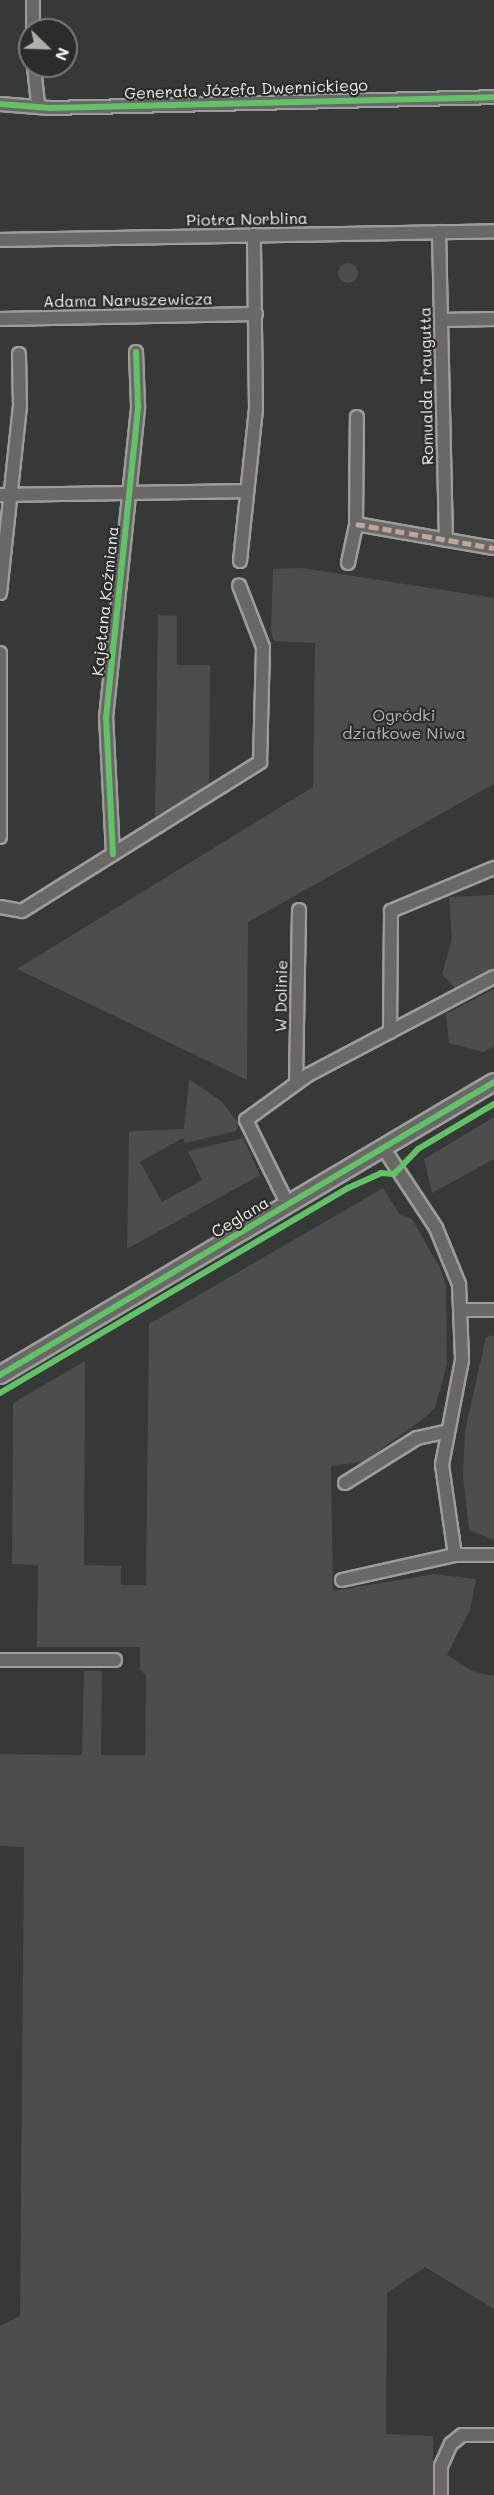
<!DOCTYPE html>
<meta charset="utf-8">
<style>
body{margin:0}
#map{position:relative;width:494px;height:2495px;overflow:hidden;background:#373838;font-family:Mali,sans-serif}
div>[style]{position:absolute}
[style*='--x']{left:calc(var(--x)*1px);top:calc(var(--y)*1px);width:calc(var(--w)*1px);rotate:calc(var(--a)*1deg)}
.green>*{inset:0;background:#4b4e4c}
.round{border-radius:50%}
.roads{filter:drop-shadow(2px 0 #9d9d9b) drop-shadow(-2px 0 #9d9d9b) drop-shadow(0 2px #9d9d9b) drop-shadow(0 -2px #9d9d9b)}
.street>*{height:12px;margin:-6px;padding:0 6px;transform-origin:6px;border-radius:6px;background:#696866}
.secondary>*{height:16px;margin:-8px;padding:0 8px;transform-origin:8px;border-radius:8px;background:#696866}
.quiet>*{height:4.5px;margin-top:-2.25px;transform-origin:0;background:repeating-linear-gradient(90deg,#c0a59a 0 9px,transparent 0 13.5px)}
.cycleway>*{height:6px;margin:-3px;padding:0 3px;transform-origin:3px;border-radius:3px;background:#61c268}
span{translate:-50% -50%;white-space:nowrap;text-align:center;line-height:1.15;-webkit-text-stroke:4.5px #2a2d2e;paint-order:stroke}
.street-label{font-size:16px;color:#f4f1e8}
.park-label{font-size:16px;color:#bab9b2}
.north{position:absolute;left:18px;top:18px;width:60px;height:60px;box-sizing:border-box;background:#2a2d2e;border:2px solid #7b7b78;border-radius:50%;rotate:113deg;font-size:16px;font-weight:700;line-height:24px;text-align:center;color:#f4f1e8}
.north::after{content:'';display:block;margin:auto;width:21px;height:27px;background:#b2b0aa;clip-path:polygon(50% 0,100% 100%,50% 72%,0 100%)}
</style>
<div id="map">
<div class="green">
<i class="round" style="left:338px;top:263px;width:20px;height:20px"></i>
<i style="clip-path:polygon(302px 568px,494px 598px,494px 784px,248px 922px,247px 1080px,17px 969px,313px 787px,315px 643px,274px 641px,271px 632px,273px 569px)"></i>
<i style="clip-path:polygon(158px 615px,177px 616px,177px 665px,210px 665px,209px 788px,155px 820px)"></i>
<i style="clip-path:polygon(494px 895px,494px 967px,455px 988px,442px 974px,452px 939px,449px 897px)"></i>
<i style="clip-path:polygon(494px 989px,494px 1046px,483px 1052px,449px 1043px,446px 1014px)"></i>
<i style="clip-path:polygon(189px 1079px,221px 1101px,239px 1123px,236px 1131px,185px 1143px,183px 1138px,140px 1162px,162px 1202px,202px 1180px,188px 1151px,243px 1138px,260px 1175px,127px 1249px,129px 1131px,184px 1129px)"></i>
<i style="clip-path:polygon(494px 1117px,494px 1159px,432px 1193px,424px 1159px)"></i>
<i style="clip-path:polygon(383px 1188px,400px 1215px,412px 1219px,440px 1268px,446px 1285px,447px 1364px,435px 1408px,423px 1419px,363px 1462px,331px 1466px,333px 1591px,434px 1574px,476px 1579px,470px 1610px,447px 1655px,472px 1671px,494px 1676px,494px 2309px,425px 2267px,387px 2293px,386px 2434px,433px 2436px,433px 2495px,0 2495px,0 2326px,20px 2316px,24px 1847px,0 1846px,0 1754px,82px 1755px,84px 1671px,102px 1671px,101px 1755px,145px 1755px,146px 1675px,140px 1670px,140px 1647px,37px 1647px,38px 1565px,12px 1564px,13px 1403px,85px 1361px,84px 1565px,121px 1566px,121px 1585px,146px 1585px,149px 1324px)"></i>
<i style="clip-path:polygon(494px 1335px,494px 1540px,469px 1530px,463px 1476px,465px 1431px,486px 1337px)"></i>
</div>
<div class="roads">
<div class="street">
<i style="--x:33;--y:0;--w:30;--a:90"></i>
<i style="--x:34;--y:66;--w:38;--a:84"></i>
<i style="--x:0;--y:104;--w:50;--a:4.6"></i>
<i style="--x:50;--y:108;--w:444;--a:-1.4"></i>
<i style="--x:439;--y:232;--w:308;--a:88.7"></i>
<i style="--x:0;--y:240;--w:494;--a:-1"></i>
<i style="--x:0;--y:319;--w:256;--a:-1.1"></i>
<i style="--x:441;--y:320;--w:53;--a:-1.1"></i>
<i style="--x:0;--y:495;--w:247;--a:-0.9"></i>
<i style="--x:356;--y:524;--w:140;--a:9.9"></i>
<i style="--x:240;--y:561;--w:153;--a:-84"></i>
<i style="--x:256;--y:409;--w:174;--a:-90.7"></i>
<i style="--x:348;--y:563;--w:40;--a:-78"></i>
<i style="--x:356;--y:524;--w:107;--a:-89.5"></i>
<i style="--x:0;--y:593;--w:187;--a:-83.9"></i>
<i style="--x:20;--y:407;--w:53;--a:-91.1"></i>
<i style="--x:0;--y:653;--w:184;--a:90"></i>
<i style="--x:113;--y:854;--w:136;--a:-92.9"></i>
<i style="--x:106;--y:718;--w:314;--a:-84.1"></i>
<i style="--x:138;--y:406;--w:54;--a:-92.1"></i>
<i style="--x:0;--y:907;--w:22;--a:10"></i>
<i style="--x:22;--y:911;--w:281;--a:-32"></i>
<i style="--x:260;--y:762;--w:115;--a:-88.5"></i>
<i style="--x:263;--y:647;--w:66;--a:-111.2"></i>
<i style="--x:390;--y:1032;--w:121;--a:-89.5"></i>
<i style="--x:391;--y:911;--w:112;--a:-22.7"></i>
<i style="--x:296;--y:1083;--w:173;--a:-89"></i>
<i style="--x:384;--y:1149;--w:95;--a:56.6"></i>
<i style="--x:436;--y:1228;--w:61;--a:67.7"></i>
<i style="--x:459;--y:1284;--w:76;--a:87.7"></i>
<i style="--x:462;--y:1360;--w:107;--a:100.8"></i>
<i style="--x:442;--y:1465;--w:91;--a:81.8"></i>
<i style="--x:288;--y:1205;--w:95;--a:-116.3"></i>
<i style="--x:246;--y:1120;--w:77;--a:-36"></i>
<i style="--x:308;--y:1075;--w:210;--a:-27.8"></i>
<i style="--x:464;--y:1310;--w:30;--a:0"></i>
<i style="--x:345;--y:1483;--w:85;--a:-32"></i>
<i style="--x:417;--y:1438;--w:29;--a:-12"></i>
<i style="--x:342;--y:1580;--w:116;--a:-12.5"></i>
<i style="--x:455;--y:1555;--w:39;--a:0"></i>
<i style="--x:0;--y:1660;--w:115;--a:0"></i>
<i style="--x:441;--y:2495;--w:29;--a:-90"></i>
<i style="--x:441;--y:2466;--w:24;--a:-66"></i>
<i style="--x:451;--y:2444;--w:14;--a:-39"></i>
<i style="--x:462;--y:2435;--w:32;--a:0"></i>
</div>
<div class="secondary">
<i style="--x:0;--y:1375;--w:574;--a:-30.67"></i>
</div>
</div>
<div class="quiet">
<i style="--x:356;--y:524;--w:140;--a:9.9"></i>
</div>
<div class="cycleway">
<i style="--x:0;--y:104;--w:50;--a:4.6"></i>
<i style="--x:50;--y:108;--w:444;--a:-1.4"></i>
<i style="--x:113;--y:854;--w:136;--a:-92.9"></i>
<i style="--x:106;--y:718;--w:314;--a:-84.1"></i>
<i style="--x:138;--y:406;--w:54;--a:-92.1"></i>
<i style="--x:0;--y:1375;--w:574;--a:-30.67"></i>
<i style="--x:0;--y:1393;--w:404;--a:-30.5"></i>
<i style="--x:348;--y:1188;--w:36;--a:-24"></i>
<i style="--x:381;--y:1173;--w:13;--a:4"></i>
<i style="--x:394;--y:1174;--w:35;--a:-46"></i>
<i style="--x:418;--y:1149;--w:88;--a:-30.6"></i>
</div>
<div class="street-label">
<span style="left:246px;top:89px;rotate:-2deg">Generała Józefa Dwernickiego</span>
<span style="left:247px;top:219px;rotate:-1deg">Piotra Norblina</span>
<span style="left:128px;top:300px;rotate:-1deg">Adama Naruszewicza</span>
<span style="left:426px;top:386px;rotate:-91deg">Romualda Traugutta</span>
<span style="left:105px;top:601px;rotate:-84deg">Kajetana Koźmiana</span>
<span style="left:281px;top:996px;rotate:-89deg">W Dolinie</span>
<span style="left:240px;top:1217px;rotate:-31deg">Ceglana</span>
</div>
<div class="park-label">
<span style="left:404px;top:724px">Ogródki<br>działkowe Niwa</span>
</div>
<div class="north">N</div>
</div>
